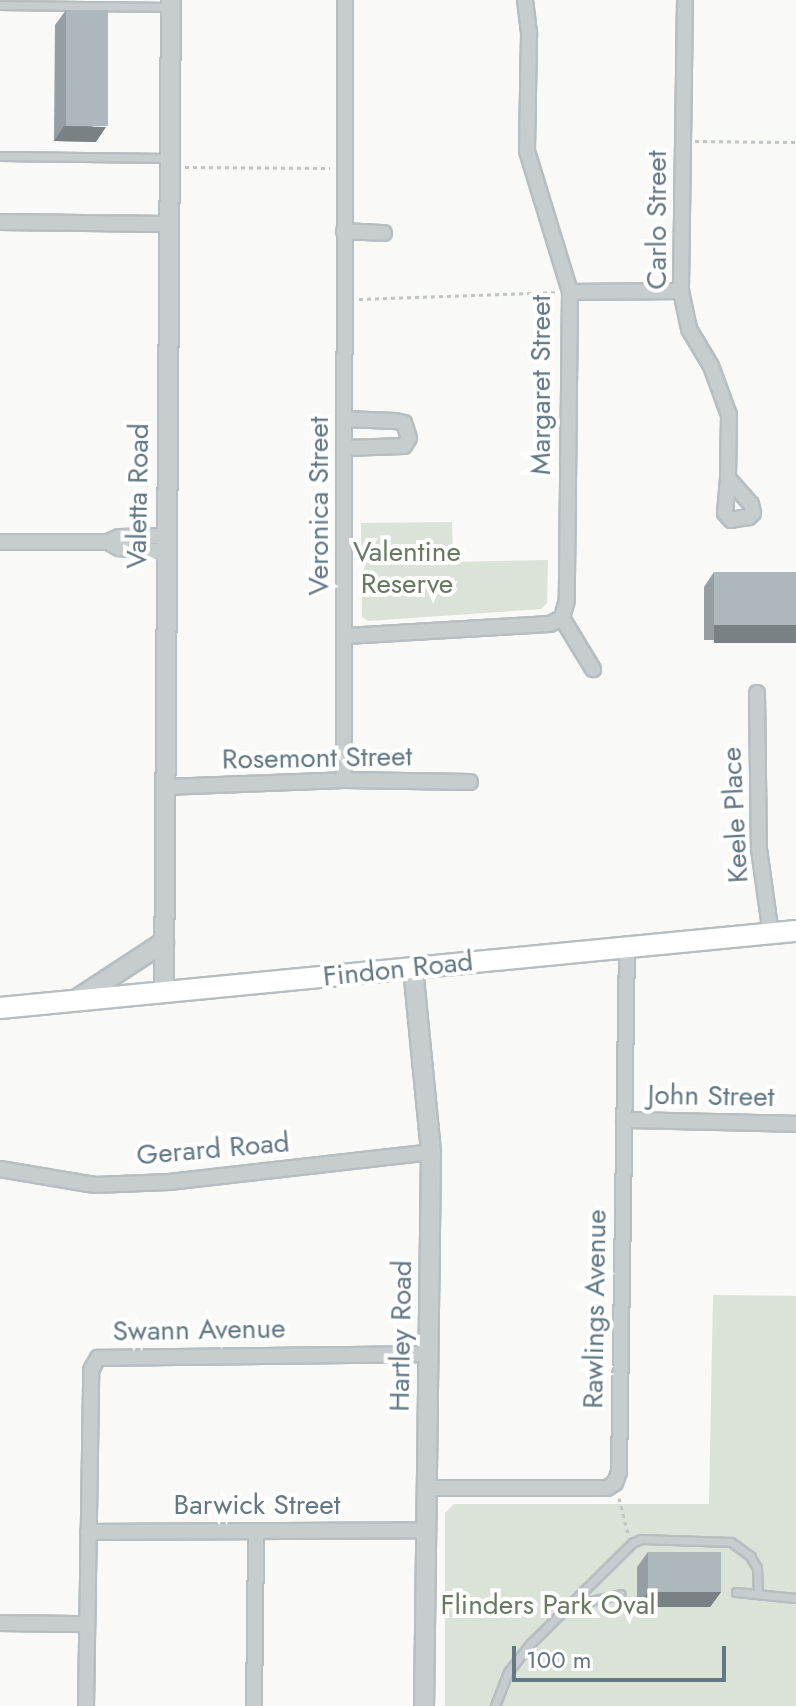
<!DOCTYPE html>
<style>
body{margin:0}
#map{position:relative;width:796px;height:1706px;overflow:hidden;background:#f9f9f7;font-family:Jost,sans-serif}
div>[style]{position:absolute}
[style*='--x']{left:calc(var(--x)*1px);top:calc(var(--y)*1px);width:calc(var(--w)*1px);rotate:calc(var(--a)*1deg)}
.green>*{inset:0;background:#dbe2d7}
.path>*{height:3px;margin-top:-1.5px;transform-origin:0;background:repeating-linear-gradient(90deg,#c0c4c5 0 4px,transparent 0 8px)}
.roads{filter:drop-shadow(2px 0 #b6bec2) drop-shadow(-2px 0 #b6bec2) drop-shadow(0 2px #b6bec2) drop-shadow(0 -2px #b6bec2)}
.service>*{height:7px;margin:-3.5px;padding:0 3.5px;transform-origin:3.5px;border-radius:3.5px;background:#c7cccf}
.minor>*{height:14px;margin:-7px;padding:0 7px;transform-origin:7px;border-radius:7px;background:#c7cccf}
.tertiary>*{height:18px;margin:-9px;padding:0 9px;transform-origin:9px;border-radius:9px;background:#c7cccf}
.secondary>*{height:20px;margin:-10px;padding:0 10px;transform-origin:10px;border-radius:10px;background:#fff}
.wall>*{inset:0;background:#959ea2}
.shaded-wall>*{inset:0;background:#798184;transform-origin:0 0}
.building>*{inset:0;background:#adb8bc;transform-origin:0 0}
span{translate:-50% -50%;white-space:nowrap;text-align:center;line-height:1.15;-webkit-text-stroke:8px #fff;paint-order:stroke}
.street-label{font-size:28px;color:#627884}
.park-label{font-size:28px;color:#687b61}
.scale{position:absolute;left:512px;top:1646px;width:214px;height:36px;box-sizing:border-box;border:4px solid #627884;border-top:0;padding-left:10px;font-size:24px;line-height:28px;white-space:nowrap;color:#627884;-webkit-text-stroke:6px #fff;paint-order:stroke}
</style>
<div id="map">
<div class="green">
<i style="clip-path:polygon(452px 522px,453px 562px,548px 560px,547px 603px,541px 609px,368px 621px,362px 617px,361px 523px)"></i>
<i style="clip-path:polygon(713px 1295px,796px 1296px,796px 1706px,445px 1706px,445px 1513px,454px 1504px,709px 1504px)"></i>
</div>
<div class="path">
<i style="--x:695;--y:141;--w:101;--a:0.6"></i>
<i style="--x:185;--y:167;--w:145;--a:0.4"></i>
<i style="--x:359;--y:299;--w:196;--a:-2"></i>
<i style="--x:619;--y:1498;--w:36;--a:76"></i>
</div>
<div class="roads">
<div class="service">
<i style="--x:0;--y:5;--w:169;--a:0.7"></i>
<i style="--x:0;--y:156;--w:167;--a:0.7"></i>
<i style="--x:736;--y:1592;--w:60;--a:5.7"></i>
<i style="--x:569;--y:1606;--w:53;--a:-13"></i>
<i style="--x:495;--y:1706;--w:36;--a:-69"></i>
<i style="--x:508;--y:1672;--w:36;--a:-52"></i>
<i style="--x:530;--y:1644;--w:144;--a:-44.7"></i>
<i style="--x:632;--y:1543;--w:10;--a:-24"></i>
<i style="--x:641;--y:1539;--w:90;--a:1.9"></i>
<i style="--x:731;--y:1542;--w:24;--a:36"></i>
<i style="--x:750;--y:1556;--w:14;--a:60"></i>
<i style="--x:757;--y:1568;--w:25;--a:88"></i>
</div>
<div class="minor">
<i style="--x:525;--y:0;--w:35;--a:83"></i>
<i style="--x:529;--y:35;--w:116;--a:91"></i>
<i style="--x:527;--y:151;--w:147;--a:73"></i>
<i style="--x:570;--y:292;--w:308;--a:90.6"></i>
<i style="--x:567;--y:600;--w:19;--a:106"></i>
<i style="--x:562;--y:618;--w:60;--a:58.7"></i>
<i style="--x:685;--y:0;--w:291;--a:90.8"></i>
<i style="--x:681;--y:291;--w:39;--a:78"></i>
<i style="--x:689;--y:329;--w:43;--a:59.3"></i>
<i style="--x:711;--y:366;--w:52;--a:69.8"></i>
<i style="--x:729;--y:415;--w:63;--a:90.9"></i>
<i style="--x:0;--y:222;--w:169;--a:0.7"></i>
<i style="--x:344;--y:231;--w:40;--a:2.9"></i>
<i style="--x:570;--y:292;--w:111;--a:-0.5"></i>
<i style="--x:345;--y:448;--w:59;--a:-1.9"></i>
<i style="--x:404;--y:446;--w:9;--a:-58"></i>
<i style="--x:409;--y:438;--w:16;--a:-108"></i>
<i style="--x:404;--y:423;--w:9;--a:-167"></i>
<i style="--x:395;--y:421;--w:50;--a:-177.7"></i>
<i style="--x:728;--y:478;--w:35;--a:49"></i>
<i style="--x:751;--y:504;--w:9;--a:77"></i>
<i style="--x:753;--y:513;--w:6;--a:135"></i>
<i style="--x:749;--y:517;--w:18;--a:171"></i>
<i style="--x:731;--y:520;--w:9;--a:-131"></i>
<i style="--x:725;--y:513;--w:35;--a:-85"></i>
<i style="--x:0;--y:542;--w:108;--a:0"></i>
<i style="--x:108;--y:542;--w:12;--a:-24"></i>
<i style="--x:119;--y:537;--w:47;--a:-1.2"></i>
<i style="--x:108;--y:542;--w:13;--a:29"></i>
<i style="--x:119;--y:548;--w:46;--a:5"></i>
<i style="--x:346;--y:636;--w:204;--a:-3.4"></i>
<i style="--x:550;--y:624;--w:13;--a:-27"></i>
<i style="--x:757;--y:693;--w:156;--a:89.3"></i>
<i style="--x:759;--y:849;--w:86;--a:82"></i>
<i style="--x:344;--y:780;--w:780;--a:-89.93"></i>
<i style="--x:165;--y:787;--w:179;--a:-2.2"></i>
<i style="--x:344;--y:780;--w:126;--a:0.9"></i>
<i style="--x:624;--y:1120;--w:172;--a:1.3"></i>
<i style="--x:0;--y:1169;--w:96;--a:9.6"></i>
<i style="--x:95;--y:1185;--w:74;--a:-2.3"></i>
<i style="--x:169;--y:1182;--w:264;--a:-6.5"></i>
<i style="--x:427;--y:1488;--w:180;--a:0"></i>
<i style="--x:607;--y:1488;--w:9;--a:-32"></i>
<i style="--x:615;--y:1483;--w:12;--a:-70"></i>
<i style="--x:619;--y:1472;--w:526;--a:-89.13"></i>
<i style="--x:88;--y:1532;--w:338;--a:-0.3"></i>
<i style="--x:0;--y:1623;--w:87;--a:0.7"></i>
<i style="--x:86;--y:1706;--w:336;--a:-89.1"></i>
<i style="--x:91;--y:1370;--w:14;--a:-60"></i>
<i style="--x:98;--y:1358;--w:330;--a:-0.7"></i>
<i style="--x:254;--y:1706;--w:175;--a:-89.3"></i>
</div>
<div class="tertiary">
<i style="--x:413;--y:968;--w:185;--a:84.4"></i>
<i style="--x:431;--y:1152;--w:554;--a:90.72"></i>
<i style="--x:164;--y:992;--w:992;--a:-89.6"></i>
<i style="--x:74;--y:1001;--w:108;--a:-33.2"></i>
</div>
<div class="secondary">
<i style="--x:0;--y:1008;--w:800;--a:-5.53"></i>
</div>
</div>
<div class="wall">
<i style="clip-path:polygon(66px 10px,96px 142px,54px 141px,55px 25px)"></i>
<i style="clip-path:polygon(714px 572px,796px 572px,796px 640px,704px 640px,704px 587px)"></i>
<i style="clip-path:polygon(648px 1552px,721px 1592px,710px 1607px,637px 1607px,637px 1567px)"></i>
</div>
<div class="shaded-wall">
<i style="clip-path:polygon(64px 126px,106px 127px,96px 142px,54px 141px)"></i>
<i style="left:714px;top:625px;width:82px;height:18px"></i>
<i style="clip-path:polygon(648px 1592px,721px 1592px,710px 1607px,637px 1607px)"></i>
</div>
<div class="building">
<i style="left:66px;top:10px;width:42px;height:116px"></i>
<i style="left:714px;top:572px;width:82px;height:53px"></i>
<i style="left:648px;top:1552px;width:73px;height:40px"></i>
</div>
<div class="street-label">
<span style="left:657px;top:220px;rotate:-90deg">Carlo Street</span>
<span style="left:541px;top:385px;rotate:-90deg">Margaret Street</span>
<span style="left:138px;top:496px;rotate:-89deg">Valetta Road</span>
<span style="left:319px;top:506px;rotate:-90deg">Veronica Street</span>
<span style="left:317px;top:758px;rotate:-1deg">Rosemont Street</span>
<span style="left:735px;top:815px;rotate:-93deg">Keele Place</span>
<span style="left:398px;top:969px;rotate:-6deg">Findon Road</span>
<span style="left:711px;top:1096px;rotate:1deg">John Street</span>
<span style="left:213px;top:1149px;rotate:-5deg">Gerard Road</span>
<span style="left:595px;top:1309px;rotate:-89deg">Rawlings Avenue</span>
<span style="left:199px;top:1330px;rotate:-1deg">Swann Avenue</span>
<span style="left:401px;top:1336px;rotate:-89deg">Hartley Road</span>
<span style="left:257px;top:1505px">Barwick Street</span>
</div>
<div class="park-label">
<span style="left:407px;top:568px">Valentine<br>Reserve</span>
<span style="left:548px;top:1605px">Flinders Park Oval</span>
</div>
<div class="scale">100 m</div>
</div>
